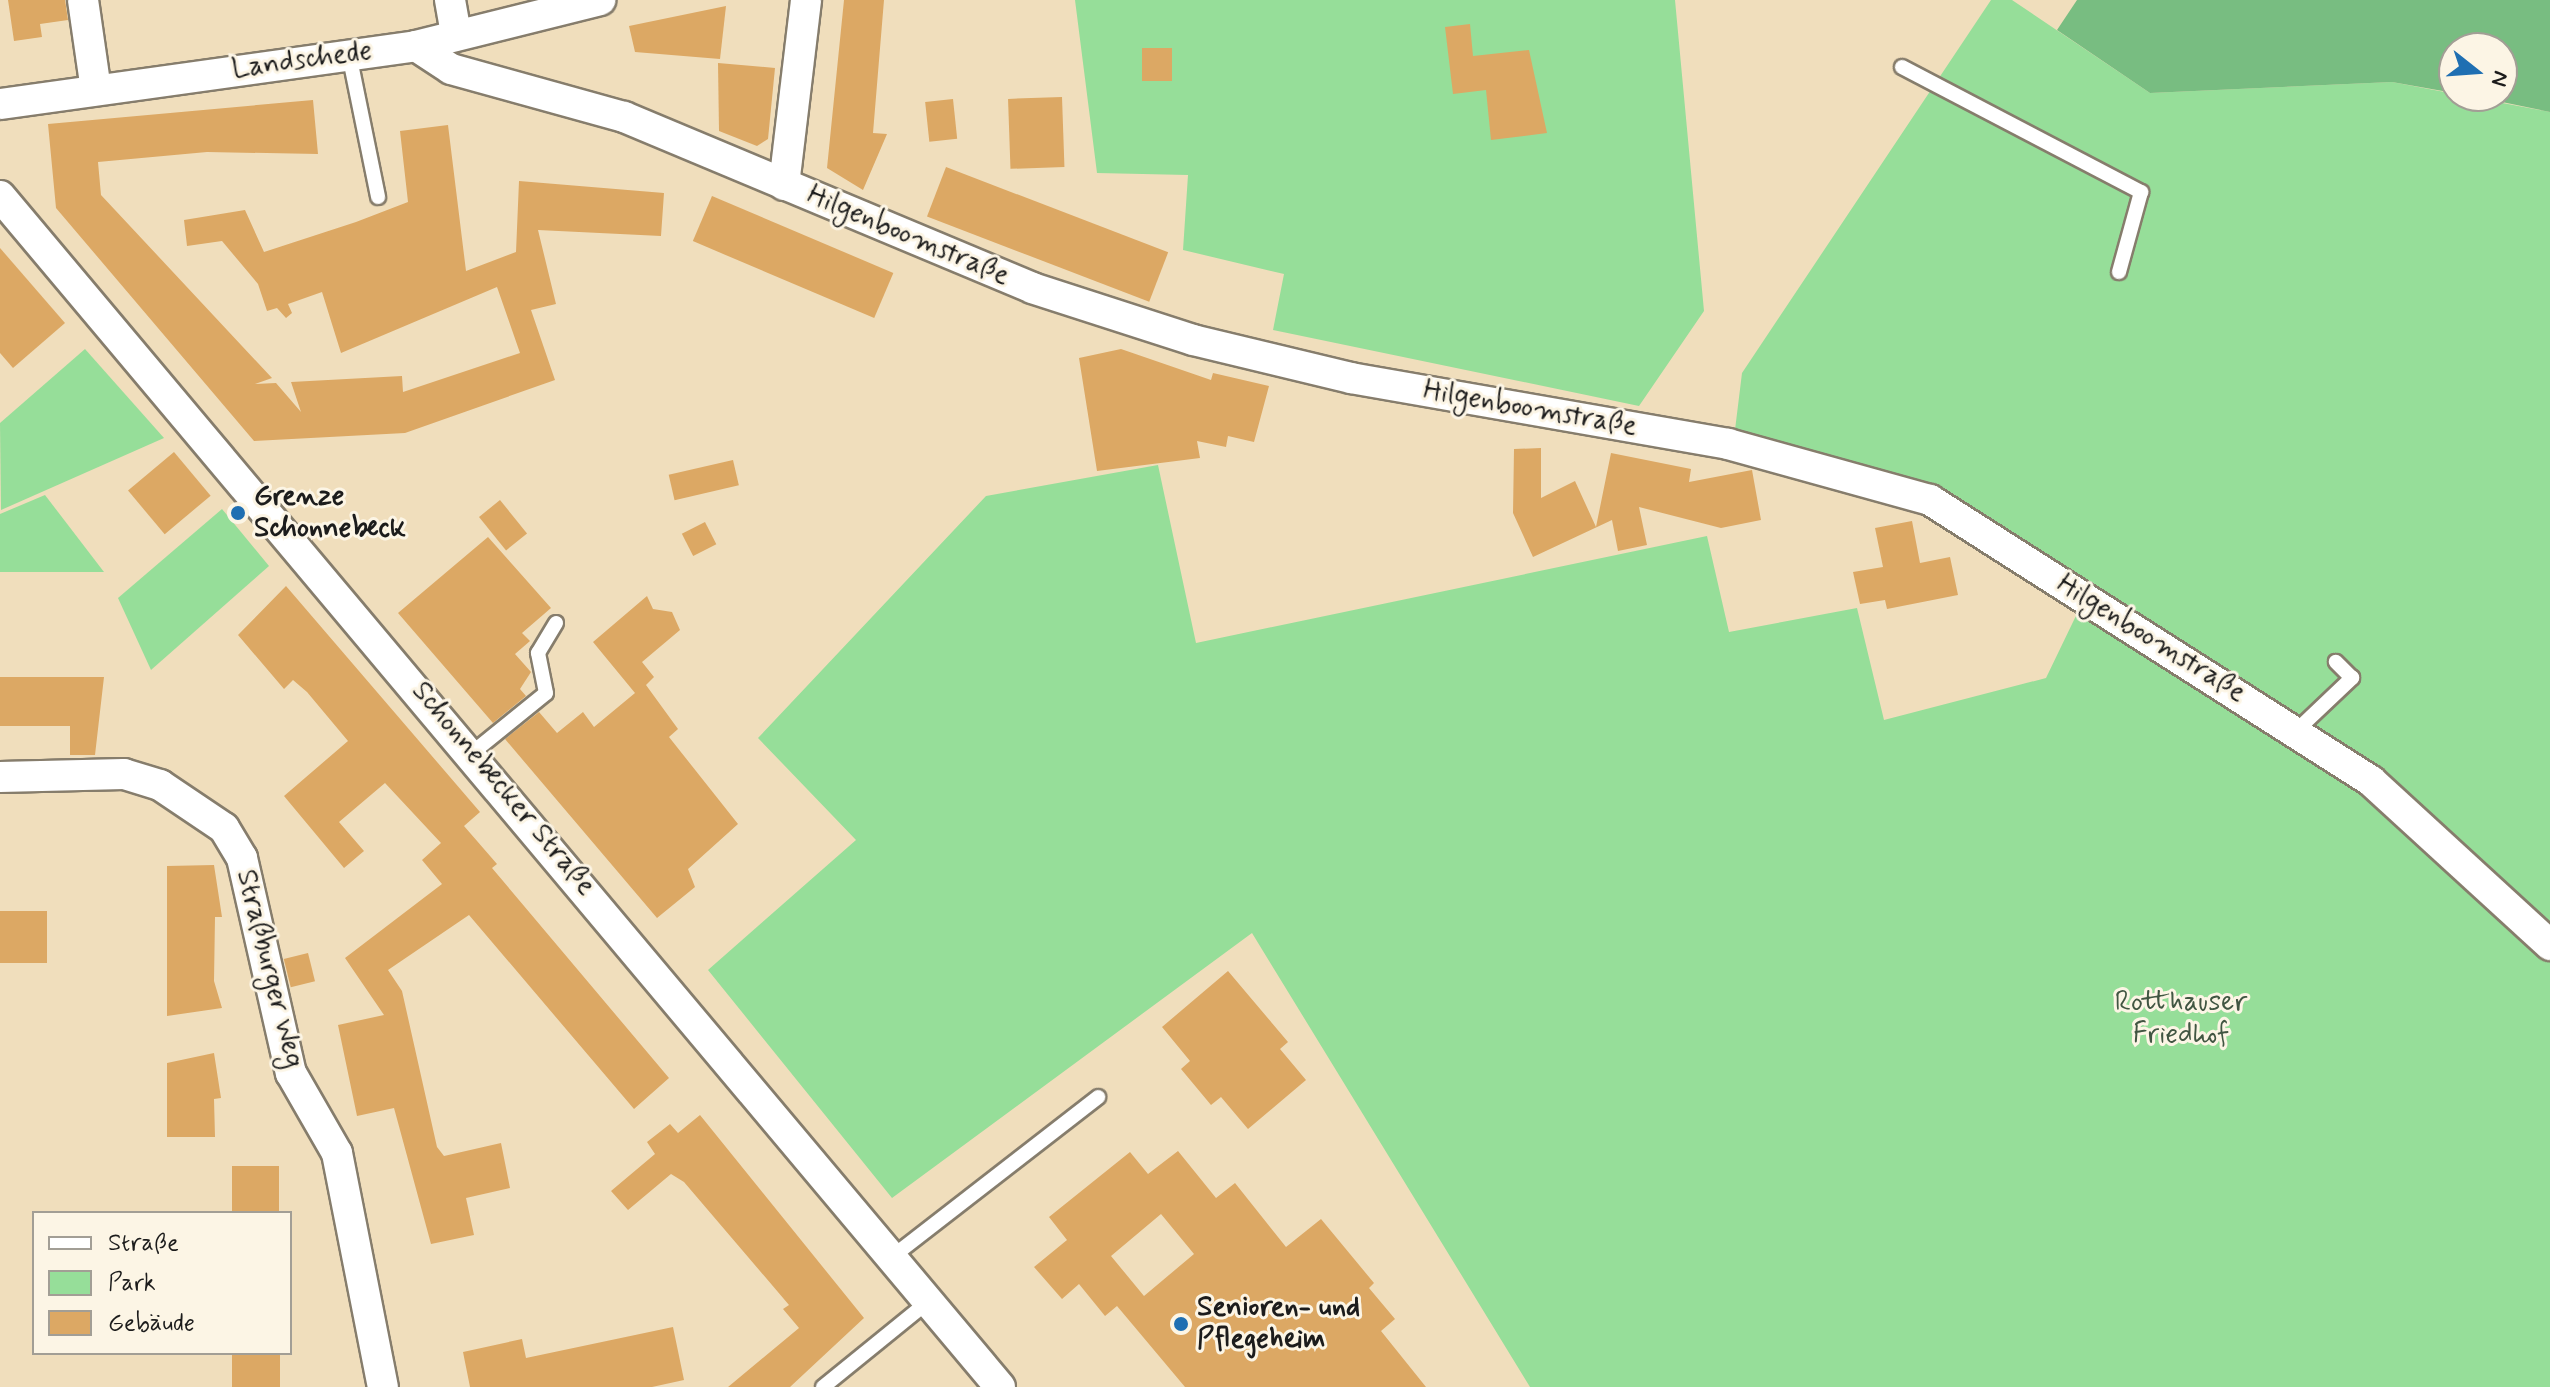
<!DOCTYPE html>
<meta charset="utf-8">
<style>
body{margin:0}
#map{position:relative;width:2550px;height:1387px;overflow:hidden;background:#f0debc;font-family:Mynerve,sans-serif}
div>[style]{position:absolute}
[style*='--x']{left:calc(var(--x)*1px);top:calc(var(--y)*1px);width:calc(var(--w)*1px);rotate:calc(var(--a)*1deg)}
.green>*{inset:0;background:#96de99}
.forest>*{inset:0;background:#78bd81}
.building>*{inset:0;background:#dca864;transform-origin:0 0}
.roads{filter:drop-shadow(2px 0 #867d6c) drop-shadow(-2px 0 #867d6c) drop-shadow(0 2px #867d6c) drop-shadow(0 -2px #867d6c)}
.lane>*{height:14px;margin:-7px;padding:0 7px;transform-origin:7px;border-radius:7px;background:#fff}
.street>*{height:30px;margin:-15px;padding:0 15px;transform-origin:15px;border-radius:15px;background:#fff}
.dots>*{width:22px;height:22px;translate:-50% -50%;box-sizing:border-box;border:4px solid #fcf5e5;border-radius:50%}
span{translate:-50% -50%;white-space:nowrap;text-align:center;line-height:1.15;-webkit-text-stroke:6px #fcf5e5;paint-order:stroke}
.street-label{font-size:28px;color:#1c1c1c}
.poi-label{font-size:28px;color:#1c1c1c;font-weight:700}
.left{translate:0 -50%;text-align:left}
.park-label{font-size:28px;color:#415642}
.legend{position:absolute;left:32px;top:1211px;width:260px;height:144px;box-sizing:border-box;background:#fcf5e5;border:2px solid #a29e95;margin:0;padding:10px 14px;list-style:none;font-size:24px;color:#1c1c1c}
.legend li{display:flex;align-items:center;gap:16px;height:40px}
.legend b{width:40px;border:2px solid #a29e95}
.north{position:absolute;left:2438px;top:32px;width:80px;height:80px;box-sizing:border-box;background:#fcf5e5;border:2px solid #a29e95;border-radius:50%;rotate:107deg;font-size:22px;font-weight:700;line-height:32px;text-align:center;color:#1c1c1c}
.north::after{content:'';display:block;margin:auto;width:28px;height:36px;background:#1f6fb2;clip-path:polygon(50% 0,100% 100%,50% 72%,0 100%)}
</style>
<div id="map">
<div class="green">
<i style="clip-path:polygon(1075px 0,1675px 0,1704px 311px,1639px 406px,1273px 330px,1284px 274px,1183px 250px,1188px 175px,1097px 173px)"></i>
<i style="clip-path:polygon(1991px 0,2012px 0,2150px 93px,2392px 82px,2550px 112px,2550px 1387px,1530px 1387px,1252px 933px,892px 1198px,708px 970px,856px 840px,758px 738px,986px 496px,1158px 465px,1196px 643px,1707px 536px,1729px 632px,1857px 608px,1884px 720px,2046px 678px,2086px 595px,1976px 519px,1734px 438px,1742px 373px)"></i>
<i style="clip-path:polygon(85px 349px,164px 438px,1px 510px,0 423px)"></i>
<i style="clip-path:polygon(45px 495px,104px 572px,0 572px,0 514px)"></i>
<i style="clip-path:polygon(222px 509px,269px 566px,151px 670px,118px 598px)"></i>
</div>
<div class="forest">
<i style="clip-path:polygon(2077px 0,2550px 0,2550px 112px,2473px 96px,2502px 96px,2502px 48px,2454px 48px,2454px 93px,2392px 82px,2150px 93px,2057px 30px)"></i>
</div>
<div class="building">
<i style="clip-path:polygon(8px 0,65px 0,68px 20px,40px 24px,42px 37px,14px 41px)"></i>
<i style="clip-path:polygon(844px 0,884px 0,873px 133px,887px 134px,863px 190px,827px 168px)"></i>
<i style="clip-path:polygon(726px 6px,720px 59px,635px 52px,629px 26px)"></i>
<i style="clip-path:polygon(1470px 24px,1473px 56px,1529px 50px,1547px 133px,1491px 140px,1486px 90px,1453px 94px,1445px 27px)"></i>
<i style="left:1172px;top:48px;width:33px;height:30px;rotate:90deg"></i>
<i style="clip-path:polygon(718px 63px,775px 68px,768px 139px,757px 146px,719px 131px)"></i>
<i style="left:1062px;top:97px;width:70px;height:54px;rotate:88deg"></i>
<i style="left:953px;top:99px;width:40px;height:28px;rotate:84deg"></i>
<i style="clip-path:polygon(313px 100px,318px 154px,207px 152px,98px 162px,101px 195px,272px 378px,255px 384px,276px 383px,301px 412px,291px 382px,402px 376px,403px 392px,520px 353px,497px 287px,341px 353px,322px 292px,288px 304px,292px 313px,286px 318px,277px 308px,267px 311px,258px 284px,222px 241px,187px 246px,184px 220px,245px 210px,264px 252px,356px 222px,408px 202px,400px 131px,448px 125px,466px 271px,516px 252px,519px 181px,664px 193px,661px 236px,538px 230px,556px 304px,531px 310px,555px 380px,405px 433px,254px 441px,56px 208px,48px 124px)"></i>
<i style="left:946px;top:167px;width:238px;height:53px;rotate:21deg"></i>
<i style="left:712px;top:196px;width:197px;height:49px;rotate:23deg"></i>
<i style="clip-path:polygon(0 248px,65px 323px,13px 368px,0 353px)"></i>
<i style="clip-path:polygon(1121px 349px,1211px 380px,1213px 373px,1269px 386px,1254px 442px,1228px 436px,1226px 447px,1197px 441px,1200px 458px,1097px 471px,1079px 358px)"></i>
<i style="clip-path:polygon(1541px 448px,1541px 498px,1575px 481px,1596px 527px,1611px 453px,1691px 469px,1689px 482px,1752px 470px,1761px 520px,1721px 528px,1639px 507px,1647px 545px,1618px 551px,1612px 520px,1533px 557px,1513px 513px,1514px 449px)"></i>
<i style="left:174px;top:452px;width:57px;height:60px;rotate:50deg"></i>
<i style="left:733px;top:460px;width:26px;height:66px;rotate:77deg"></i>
<i style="left:500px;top:500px;width:43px;height:27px;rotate:51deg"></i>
<i style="clip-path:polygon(1912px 521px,1920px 563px,1950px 557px,1958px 595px,1887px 609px,1885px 600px,1860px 604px,1853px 572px,1883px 567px,1875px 528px)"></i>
<i style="left:705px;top:522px;width:25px;height:26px;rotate:63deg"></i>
<i style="clip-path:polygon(488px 537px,551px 608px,522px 633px,530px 641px,515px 654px,531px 672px,520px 689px,526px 696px,493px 723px,398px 613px)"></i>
<i style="clip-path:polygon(286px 586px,480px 812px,464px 826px,497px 864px,492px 868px,669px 1078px,634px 1109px,469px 915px,388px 970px,402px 991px,437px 1147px,444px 1156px,501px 1143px,510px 1188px,466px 1198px,474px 1235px,431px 1244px,394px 1108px,357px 1116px,338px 1025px,384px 1015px,345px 958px,442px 884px,422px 860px,441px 843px,385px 783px,339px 822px,364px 851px,344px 868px,284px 796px,348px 741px,307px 692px,293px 680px,284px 689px,238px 635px)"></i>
<i style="clip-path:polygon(647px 596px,653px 609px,672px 612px,680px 630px,642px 662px,654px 677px,646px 685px,678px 729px,669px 737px,738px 824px,688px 869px,695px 887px,657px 918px,505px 739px,539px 712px,557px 733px,583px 712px,594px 727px,635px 693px,593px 642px)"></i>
<i style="clip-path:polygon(0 677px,104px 677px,95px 755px,70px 755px,70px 726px,0 726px)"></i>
<i style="clip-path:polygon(214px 865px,222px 917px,215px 917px,214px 981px,222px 1008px,167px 1016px,167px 866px)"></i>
<i style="left:0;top:911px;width:47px;height:52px"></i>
<i style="left:308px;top:953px;width:29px;height:25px;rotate:76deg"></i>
<i style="clip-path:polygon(1228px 971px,1288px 1042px,1280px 1049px,1306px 1080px,1248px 1129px,1221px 1097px,1211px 1105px,1181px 1069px,1190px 1061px,1162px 1027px)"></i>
<i style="clip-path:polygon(214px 1053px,221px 1098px,214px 1099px,215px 1137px,167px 1137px,167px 1063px)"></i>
<i style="clip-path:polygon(700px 1115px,864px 1318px,790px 1387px,728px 1387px,799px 1328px,783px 1309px,789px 1305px,684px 1182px,671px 1174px,628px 1210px,611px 1191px,655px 1154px,647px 1142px,670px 1124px,678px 1133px)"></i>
<i style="clip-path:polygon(evenodd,1178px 1151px,1216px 1198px,1235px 1183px,1286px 1247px,1321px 1219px,1374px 1283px,1369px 1288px,1395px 1319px,1381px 1331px,1426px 1387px,1185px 1387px,1117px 1306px,1105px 1316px,1079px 1284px,1062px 1299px,1034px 1267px,1067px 1240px,1049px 1217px,1130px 1152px,1148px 1174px,1178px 1151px,1161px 1214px,1194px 1254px,1144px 1296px,1111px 1256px,1161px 1214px)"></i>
<i style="left:232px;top:1166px;width:47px;height:47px"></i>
<i style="clip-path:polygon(673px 1327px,684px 1380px,652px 1387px,470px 1387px,463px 1352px,522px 1339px,526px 1358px)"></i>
<i style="left:232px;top:1353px;width:48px;height:34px"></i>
</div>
<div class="roads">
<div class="lane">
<i style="--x:349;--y:54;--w:146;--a:78.5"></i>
<i style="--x:1902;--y:67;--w:270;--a:27.6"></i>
<i style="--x:2141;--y:192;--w:83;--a:105.4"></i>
<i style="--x:2295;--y:732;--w:79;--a:-43.5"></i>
<i style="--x:2352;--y:678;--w:23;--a:-135"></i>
<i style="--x:472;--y:753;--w:95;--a:-39"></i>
<i style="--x:546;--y:693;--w:41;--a:-101.3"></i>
<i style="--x:538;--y:653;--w:35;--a:-59"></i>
<i style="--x:892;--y:1257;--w:261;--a:-37.8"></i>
<i style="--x:823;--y:1387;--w:136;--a:-39.1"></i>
</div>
<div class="street">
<i style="--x:83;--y:0;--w:91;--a:81.8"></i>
<i style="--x:450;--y:0;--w:36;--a:80"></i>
<i style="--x:416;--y:46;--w:42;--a:33.3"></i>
<i style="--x:451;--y:69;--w:180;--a:15.5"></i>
<i style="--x:624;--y:117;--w:442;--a:22.7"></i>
<i style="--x:1032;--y:288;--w:169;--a:17.9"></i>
<i style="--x:1193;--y:340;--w:163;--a:13.5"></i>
<i style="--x:1351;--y:378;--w:383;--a:9.9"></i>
<i style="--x:1728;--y:444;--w:210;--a:15.5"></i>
<i style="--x:1930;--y:500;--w:523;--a:32.5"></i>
<i style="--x:2371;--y:781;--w:243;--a:42.5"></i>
<i style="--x:0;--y:104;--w:420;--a:-7.9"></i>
<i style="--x:416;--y:46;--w:190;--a:-14"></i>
<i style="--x:784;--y:185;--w:186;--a:-83.2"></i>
<i style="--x:0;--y:196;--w:1555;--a:49.98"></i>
<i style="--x:0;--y:777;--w:124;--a:-1.4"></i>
<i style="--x:124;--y:774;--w:38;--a:17"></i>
<i style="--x:160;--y:785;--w:77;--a:33.9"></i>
<i style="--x:224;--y:828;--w:35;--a:59"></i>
<i style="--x:242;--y:858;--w:221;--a:77.2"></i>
<i style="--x:291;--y:1073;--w:92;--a:60.1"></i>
<i style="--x:337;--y:1153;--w:238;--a:78.9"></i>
</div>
</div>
<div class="dots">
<i style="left:238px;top:513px;background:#1f6fb2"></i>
<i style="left:1181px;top:1324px;background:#1f6fb2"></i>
</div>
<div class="street-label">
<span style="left:302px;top:61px;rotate:-8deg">Landschede</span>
<span style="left:908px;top:236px;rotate:23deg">Hilgenboomstraße</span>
<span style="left:1530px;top:409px;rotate:10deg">Hilgenboomstraße</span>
<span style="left:2151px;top:639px;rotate:32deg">Hilgenboomstraße</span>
<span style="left:503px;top:789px;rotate:50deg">Schonnebecker Straße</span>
<span style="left:269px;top:969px;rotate:76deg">Straßburger Weg</span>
</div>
<div class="poi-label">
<span class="left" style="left:254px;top:513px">Grenze<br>Schonnebeck</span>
<span class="left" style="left:1197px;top:1324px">Senioren- und<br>Pflegeheim</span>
</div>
<div class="park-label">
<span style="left:2181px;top:1019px">Rotthauser<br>Friedhof</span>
</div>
<ul class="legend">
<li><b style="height:10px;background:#fff"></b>Straße</li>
<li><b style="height:22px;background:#96de99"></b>Park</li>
<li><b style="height:22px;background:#dca864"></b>Gebäude</li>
</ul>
<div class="north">N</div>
</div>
